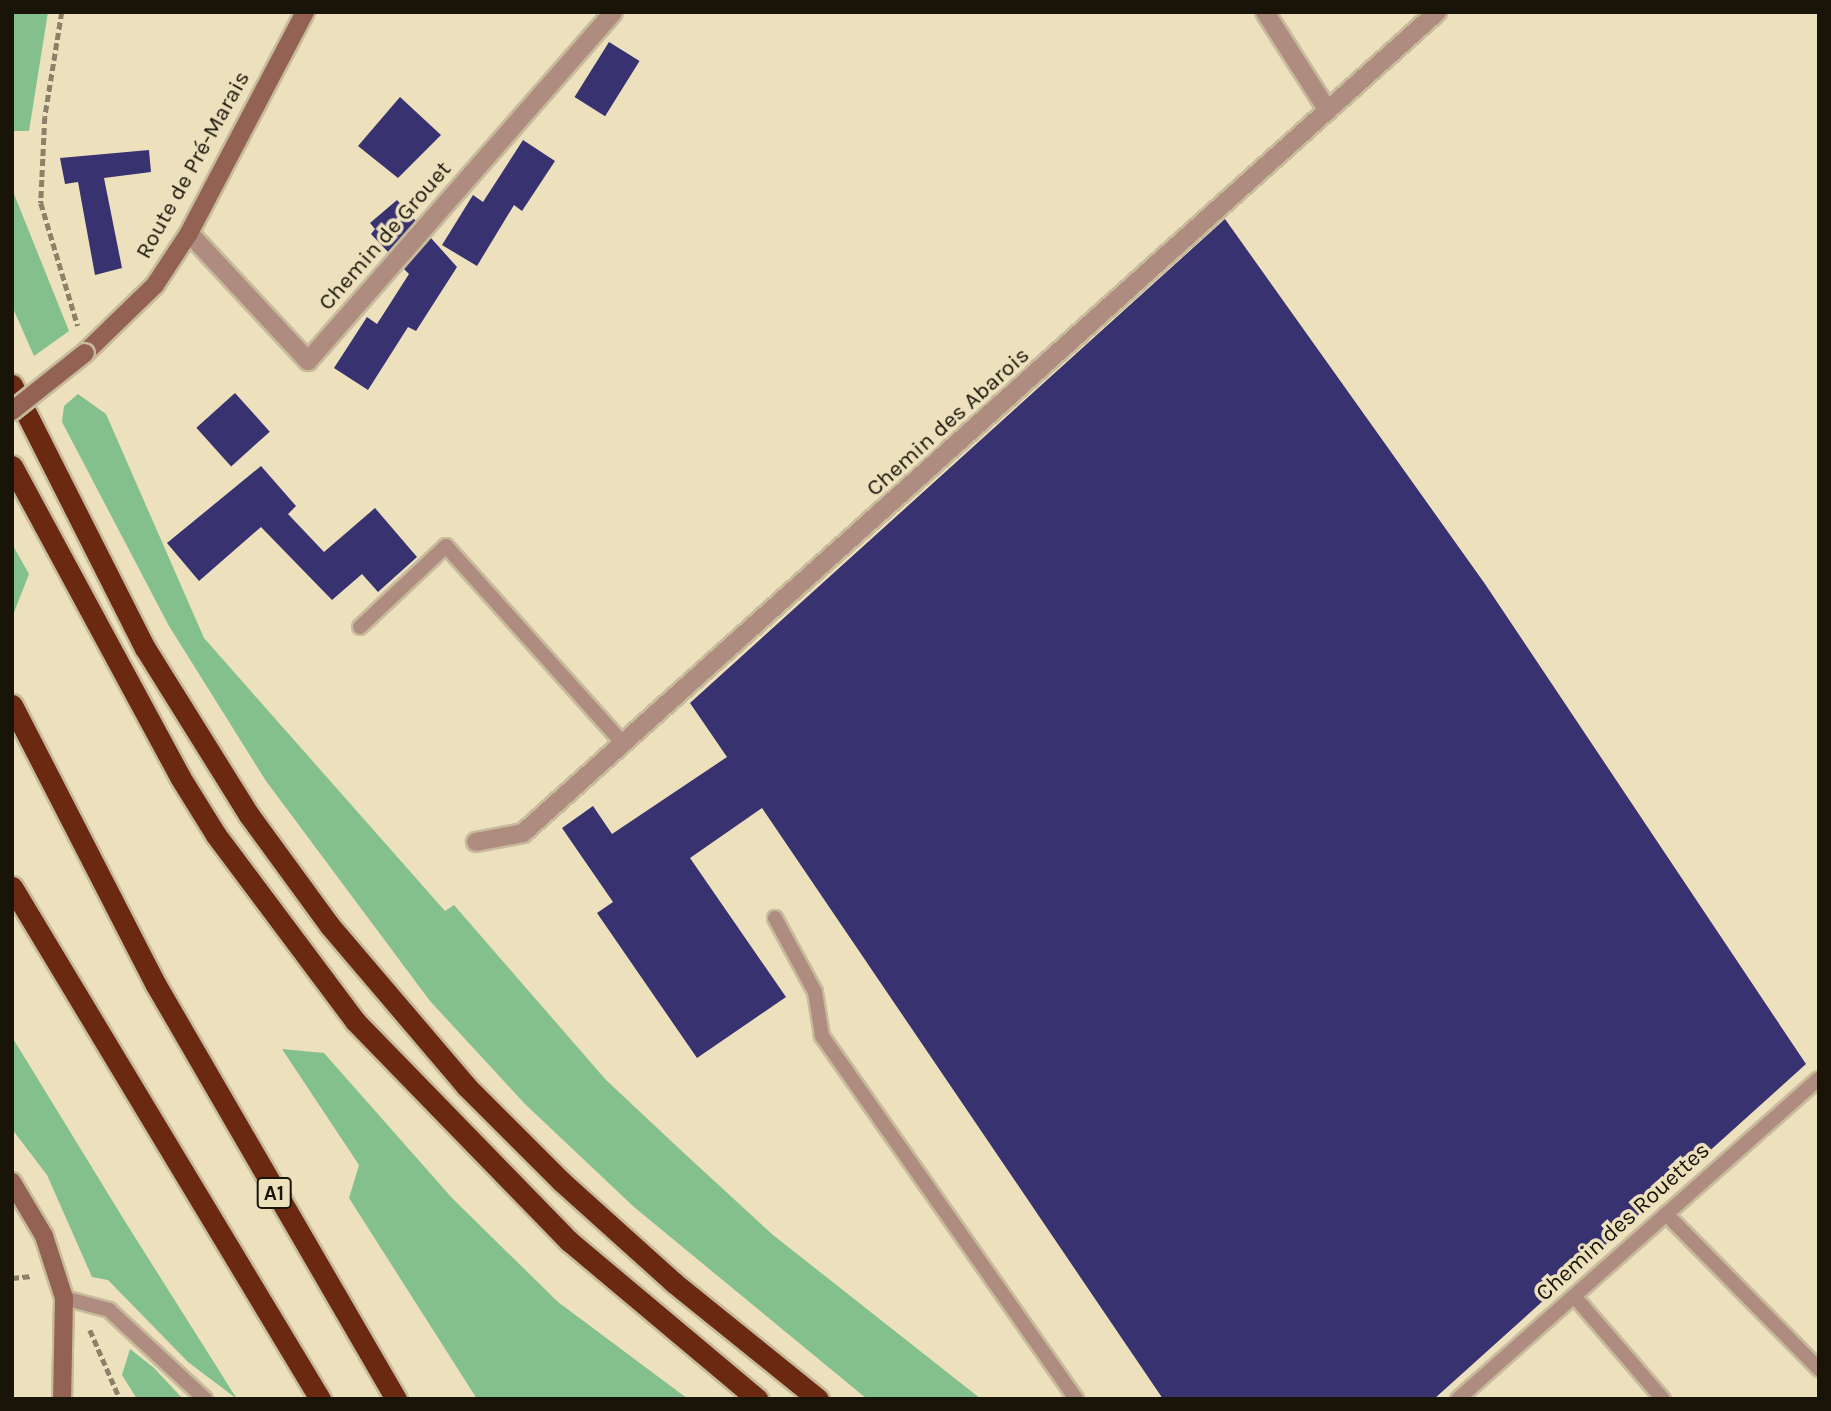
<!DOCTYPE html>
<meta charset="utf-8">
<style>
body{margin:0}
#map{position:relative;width:1831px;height:1411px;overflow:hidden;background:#ede0bd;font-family:Karla,sans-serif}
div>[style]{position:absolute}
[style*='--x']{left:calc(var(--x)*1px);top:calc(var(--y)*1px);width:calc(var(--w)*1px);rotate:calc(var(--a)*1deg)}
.green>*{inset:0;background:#83c08d}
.building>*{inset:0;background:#383370;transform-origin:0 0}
.path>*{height:4.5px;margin-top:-2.25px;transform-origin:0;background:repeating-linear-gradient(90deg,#8a8168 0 7px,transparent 0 10.5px)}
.roads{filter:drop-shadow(2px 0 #c7bb9c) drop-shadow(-2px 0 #c7bb9c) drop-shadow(0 2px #c7bb9c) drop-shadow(0 -2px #c7bb9c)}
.lane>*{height:14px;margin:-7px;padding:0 7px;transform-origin:7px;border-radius:7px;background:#af8c80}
.street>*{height:18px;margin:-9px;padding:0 9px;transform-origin:9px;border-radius:9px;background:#af8c80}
.secondary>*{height:18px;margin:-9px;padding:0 9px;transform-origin:9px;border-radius:9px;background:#946252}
.highway>*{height:21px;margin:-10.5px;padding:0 10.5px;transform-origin:10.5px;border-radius:10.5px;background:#6c2911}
.bridges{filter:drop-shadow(2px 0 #c7bb9c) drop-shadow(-2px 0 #c7bb9c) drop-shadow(0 2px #c7bb9c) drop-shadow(0 -2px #c7bb9c)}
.secondary-bridge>*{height:18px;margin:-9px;padding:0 9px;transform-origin:9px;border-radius:9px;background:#946252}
span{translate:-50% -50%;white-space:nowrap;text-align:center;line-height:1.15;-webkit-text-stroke:7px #ede0bd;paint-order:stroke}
.shield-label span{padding:2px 5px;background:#ede0bd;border:2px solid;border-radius:5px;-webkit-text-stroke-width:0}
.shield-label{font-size:21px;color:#181407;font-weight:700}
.street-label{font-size:23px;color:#181407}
.frame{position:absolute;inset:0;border:14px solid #181407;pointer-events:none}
</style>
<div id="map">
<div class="green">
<i style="clip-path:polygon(12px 12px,48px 12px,29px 131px,12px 131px)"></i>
<i style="clip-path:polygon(12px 189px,69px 331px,34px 356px,12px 306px)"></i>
<i style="clip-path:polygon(78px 394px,106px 414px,204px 638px,445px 911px,454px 905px,606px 1080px,686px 1155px,773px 1235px,981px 1399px,867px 1399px,634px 1207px,525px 1104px,430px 1001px,266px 781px,169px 626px,62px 422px,64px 406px)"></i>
<i style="clip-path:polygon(12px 544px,29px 574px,13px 615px,12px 614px)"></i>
<i style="clip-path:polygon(12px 1037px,126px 1223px,237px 1399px,188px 1362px,108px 1280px,92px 1277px,47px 1175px,12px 1129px)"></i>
<i style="clip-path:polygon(282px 1049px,324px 1053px,452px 1198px,558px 1302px,688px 1399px,477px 1399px,349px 1198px,359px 1165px)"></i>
<i style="clip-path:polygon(130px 1349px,154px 1368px,183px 1399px,137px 1399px,122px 1375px)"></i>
</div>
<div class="building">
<i style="left:609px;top:42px;width:36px;height:65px;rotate:32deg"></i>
<i style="clip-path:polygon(400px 97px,441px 135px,398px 178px,358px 146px)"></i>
<i style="clip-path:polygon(523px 140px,555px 161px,522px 211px,514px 205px,477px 266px,442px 245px,473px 195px,483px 202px)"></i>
<i style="clip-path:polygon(149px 150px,151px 172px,104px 178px,122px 268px,95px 275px,78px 182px,65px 184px,60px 158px)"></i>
<i style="clip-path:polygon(397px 200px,416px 221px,388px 252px,371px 234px,375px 229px,370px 223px)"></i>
<i style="clip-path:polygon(1225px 219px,1485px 584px,1806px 1064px,1434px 1399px,1163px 1399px,762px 808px,690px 858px,786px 997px,697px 1058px,597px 913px,613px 902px,562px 828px,593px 806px,612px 834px,727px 757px,690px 703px)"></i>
<i style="clip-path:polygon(431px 238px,457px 267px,416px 331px,408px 327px,368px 390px,334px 368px,367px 317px,377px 324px,409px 274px,404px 269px)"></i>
<i style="left:235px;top:393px;width:52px;height:52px;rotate:48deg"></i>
<i style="clip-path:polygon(261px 466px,296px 506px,288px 514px,324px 552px,375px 508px,417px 557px,378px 592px,362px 574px,332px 600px,261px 527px,199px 581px,167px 543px)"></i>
</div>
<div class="path">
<i style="--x:62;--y:12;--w:106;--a:99.2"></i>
<i style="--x:45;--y:117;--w:86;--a:92.7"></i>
<i style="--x:41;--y:203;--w:128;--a:73.3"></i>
<i style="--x:12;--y:1278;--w:20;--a:-6"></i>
<i style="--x:90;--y:1330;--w:75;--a:66.5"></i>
</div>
<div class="roads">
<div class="lane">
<i style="--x:360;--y:627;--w:118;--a:-43.3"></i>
<i style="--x:446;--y:546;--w:265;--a:48.1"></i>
<i style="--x:775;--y:918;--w:84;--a:61.6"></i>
<i style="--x:815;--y:992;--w:45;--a:81"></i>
<i style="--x:822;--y:1036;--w:443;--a:55"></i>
<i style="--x:1666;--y:1214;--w:218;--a:45.4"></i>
<i style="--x:1574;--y:1296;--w:136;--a:49.2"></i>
<i style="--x:64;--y:1298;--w:47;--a:14.9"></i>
<i style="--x:109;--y:1310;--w:131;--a:42.8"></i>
<i style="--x:1458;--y:1399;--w:482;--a:-41.6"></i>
</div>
<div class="street">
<i style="--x:1265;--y:12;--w:117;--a:57.5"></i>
<i style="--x:189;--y:233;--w:175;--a:47.1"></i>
<i style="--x:308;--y:361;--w:463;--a:-48.8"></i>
<i style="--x:476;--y:842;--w:48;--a:-10.8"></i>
<i style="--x:523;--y:833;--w:1229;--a:-41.93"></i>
</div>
<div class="secondary">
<i style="--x:85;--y:353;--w:98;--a:-44.2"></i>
<i style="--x:155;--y:285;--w:62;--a:-56.8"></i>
<i style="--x:189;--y:233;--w:250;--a:-62.3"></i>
<i style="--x:12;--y:1182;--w:63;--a:59.3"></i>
<i style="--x:44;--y:1236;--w:65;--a:72.1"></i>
<i style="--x:64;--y:1298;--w:101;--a:91.1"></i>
</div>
<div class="highway">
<i style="--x:12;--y:385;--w:295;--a:63.2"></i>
<i style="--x:145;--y:648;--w:197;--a:58.1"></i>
<i style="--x:249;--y:815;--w:137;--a:53.9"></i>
<i style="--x:330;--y:926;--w:210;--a:49.6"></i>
<i style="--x:466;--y:1086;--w:134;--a:45"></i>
<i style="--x:561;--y:1181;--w:151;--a:42"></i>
<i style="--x:673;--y:1282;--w:186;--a:38.9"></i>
<i style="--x:12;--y:466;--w:353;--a:61.6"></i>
<i style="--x:180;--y:777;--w:68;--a:58.2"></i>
<i style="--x:216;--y:835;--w:232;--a:53.2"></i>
<i style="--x:355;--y:1021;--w:307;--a:45.8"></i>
<i style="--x:569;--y:1241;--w:246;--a:40"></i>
<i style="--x:12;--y:705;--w:315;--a:62.8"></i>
<i style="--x:156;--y:985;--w:479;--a:59.9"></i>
<i style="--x:12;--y:887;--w:598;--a:58.97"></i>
</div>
</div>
<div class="bridges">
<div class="secondary-bridge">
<i style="--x:12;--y:411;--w:93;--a:-38.5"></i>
</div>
</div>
<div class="shield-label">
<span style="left:274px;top:1193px">A1</span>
</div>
<div class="street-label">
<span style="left:193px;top:165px;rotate:-61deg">Route de Pré-Marais</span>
<span style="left:385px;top:236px;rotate:-49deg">Chemin de Grouet</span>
<span style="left:948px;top:422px;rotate:-42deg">Chemin des Abarois</span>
<span style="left:1623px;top:1222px;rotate:-42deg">Chemin des Rouettes</span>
</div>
<div class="frame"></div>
</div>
